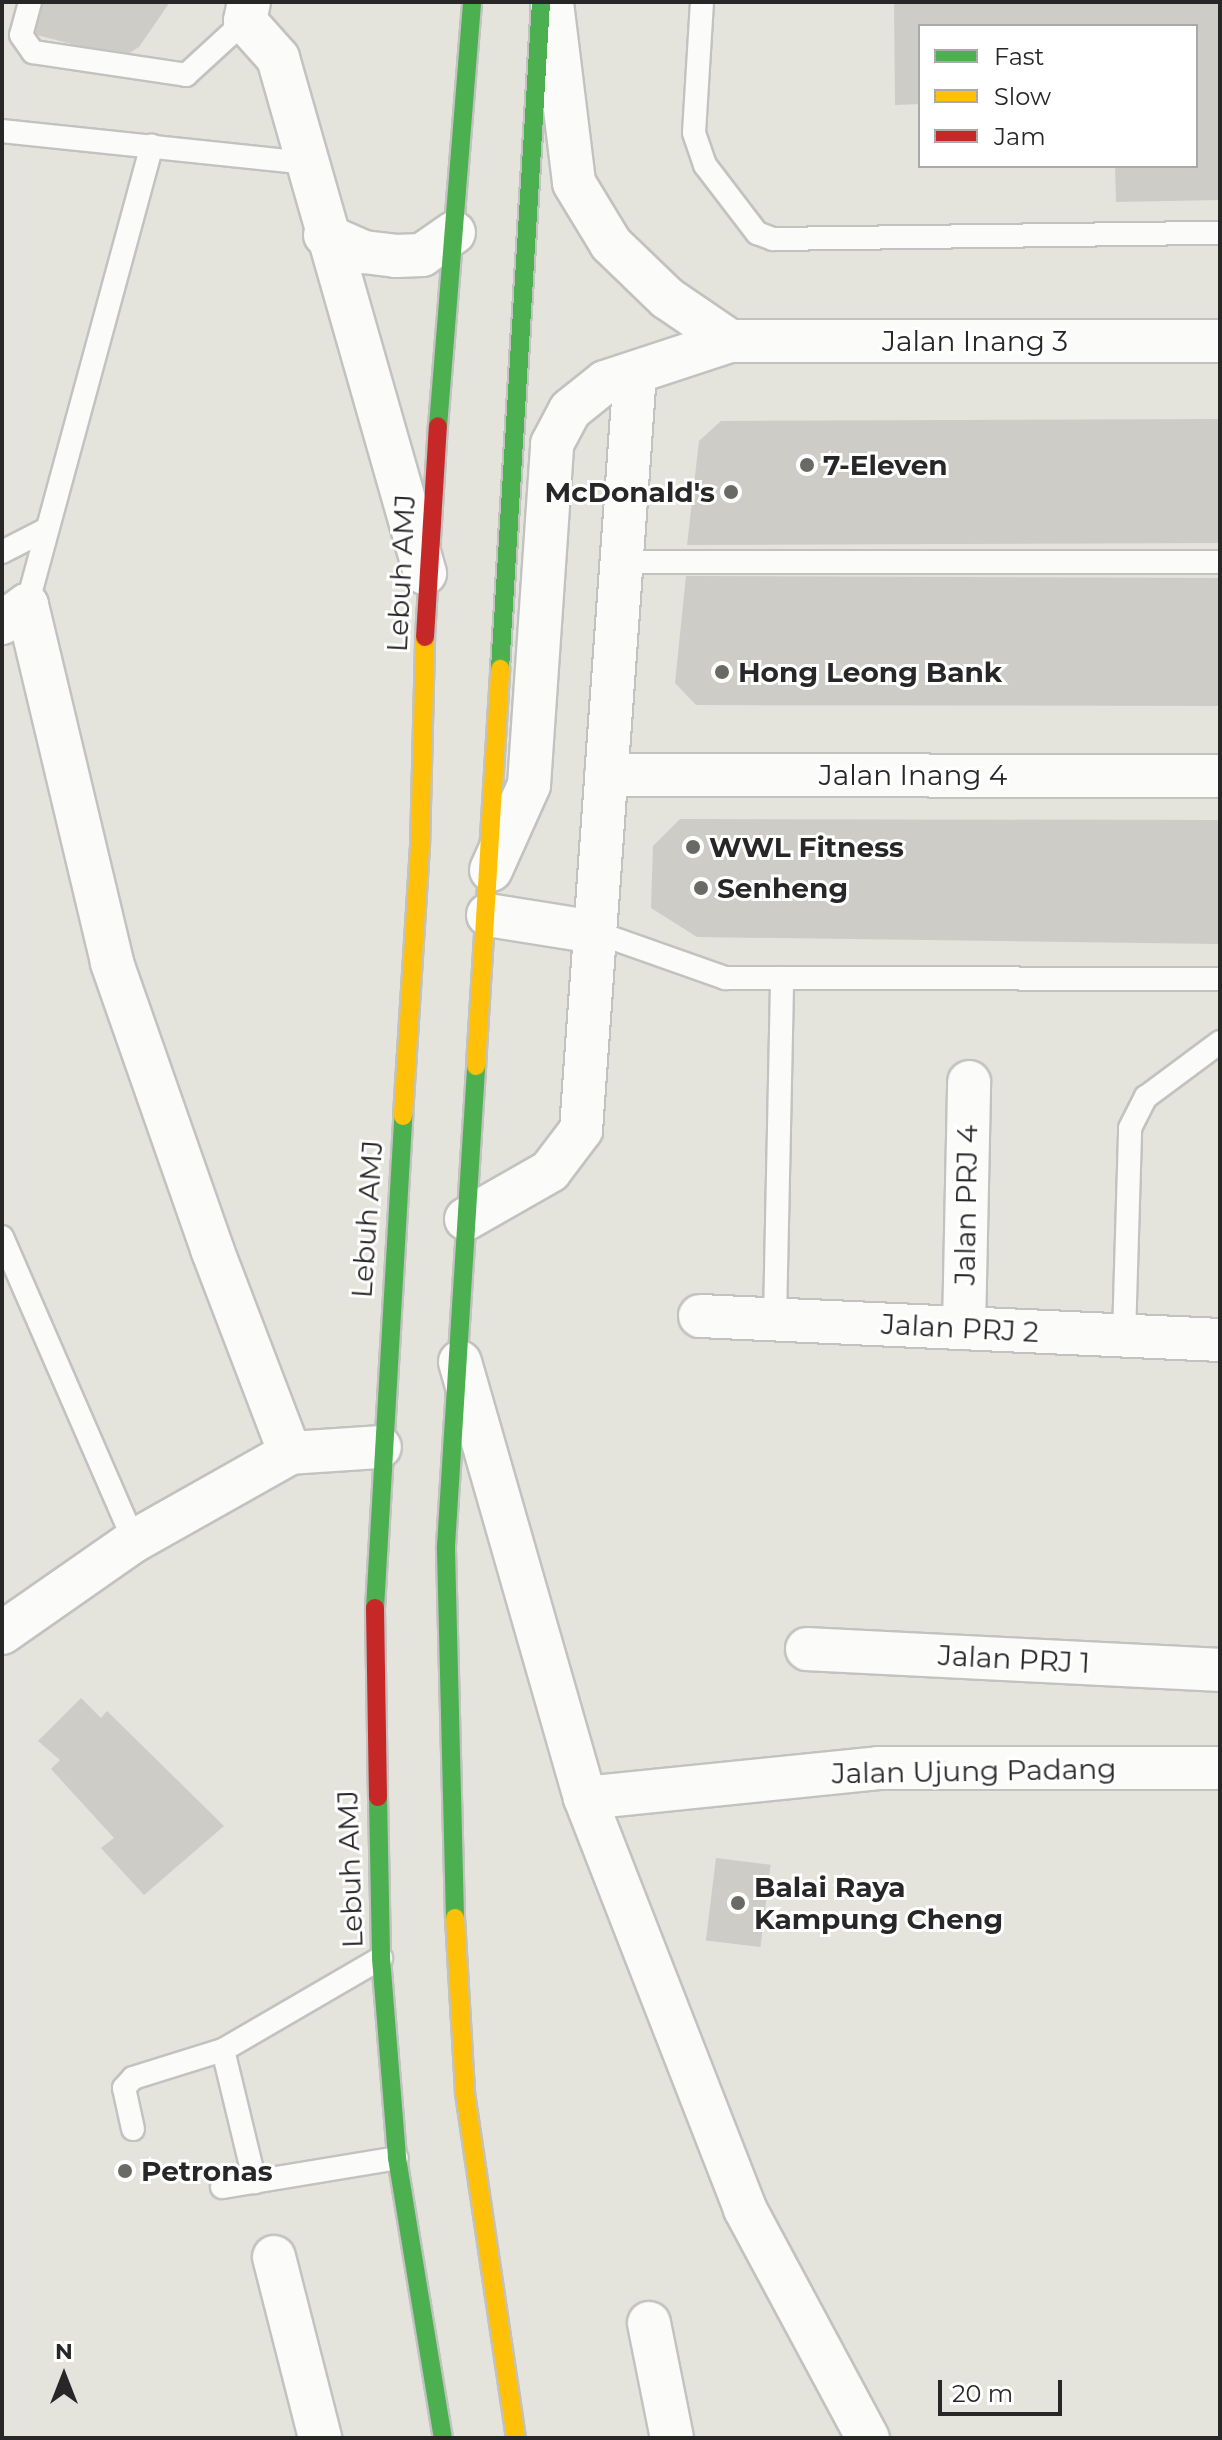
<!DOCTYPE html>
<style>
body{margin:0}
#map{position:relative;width:1222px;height:2440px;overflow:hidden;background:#e4e3dc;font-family:Montserrat,sans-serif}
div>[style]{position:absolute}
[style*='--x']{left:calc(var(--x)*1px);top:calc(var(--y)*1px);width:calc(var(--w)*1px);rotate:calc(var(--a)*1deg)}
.building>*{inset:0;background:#cdccc7;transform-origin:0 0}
.roads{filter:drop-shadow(2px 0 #c2c2c1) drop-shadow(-2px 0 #c2c2c1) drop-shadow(0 2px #c2c2c1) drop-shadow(0 -2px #c2c2c1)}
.lane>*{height:22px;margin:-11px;padding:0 11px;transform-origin:11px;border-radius:11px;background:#fbfbfa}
.street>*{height:42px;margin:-21px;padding:0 21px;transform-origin:21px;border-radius:21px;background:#fbfbfa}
.fast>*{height:18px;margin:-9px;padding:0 9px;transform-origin:9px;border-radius:9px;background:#4caf50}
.slow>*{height:18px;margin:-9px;padding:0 9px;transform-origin:9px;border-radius:9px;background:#ffc107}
.jam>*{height:18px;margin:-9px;padding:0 9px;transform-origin:9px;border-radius:9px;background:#c62828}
.dots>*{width:22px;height:22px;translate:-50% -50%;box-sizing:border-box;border:4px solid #fff;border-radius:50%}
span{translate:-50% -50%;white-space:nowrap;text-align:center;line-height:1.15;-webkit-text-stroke:6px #fff;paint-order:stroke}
.street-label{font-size:28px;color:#272727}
.poi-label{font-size:28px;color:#272727;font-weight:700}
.left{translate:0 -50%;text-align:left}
.right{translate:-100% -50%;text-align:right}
.frame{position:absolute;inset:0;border:4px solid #272727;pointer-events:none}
.legend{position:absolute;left:918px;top:24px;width:280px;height:144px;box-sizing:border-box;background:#fff;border:2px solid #a9a9a9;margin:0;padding:10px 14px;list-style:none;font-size:24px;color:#272727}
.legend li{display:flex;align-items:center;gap:16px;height:40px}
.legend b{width:40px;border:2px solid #a9a9a9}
.north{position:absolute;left:24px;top:2336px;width:80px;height:80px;-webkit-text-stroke:6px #fff;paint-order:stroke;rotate:0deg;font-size:22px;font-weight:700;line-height:32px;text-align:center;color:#272727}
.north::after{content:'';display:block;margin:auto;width:28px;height:36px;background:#272727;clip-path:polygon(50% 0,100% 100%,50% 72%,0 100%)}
.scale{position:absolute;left:938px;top:2380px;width:124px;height:36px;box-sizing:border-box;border:4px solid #272727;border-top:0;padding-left:10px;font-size:24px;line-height:28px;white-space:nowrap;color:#272727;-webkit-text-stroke:6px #fff;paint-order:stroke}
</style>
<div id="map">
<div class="building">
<i style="clip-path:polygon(28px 2px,170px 2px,139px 47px,123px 57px,21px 31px)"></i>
<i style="clip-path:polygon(894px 2px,1220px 2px,1220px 200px,1116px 202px,1115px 166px,1196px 166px,1196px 26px,920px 26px,920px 104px,895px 105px)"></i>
<i style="clip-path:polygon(1220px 419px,1220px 543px,687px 545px,699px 441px,721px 421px)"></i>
<i style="clip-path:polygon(686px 576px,1220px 578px,1220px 706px,696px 705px,675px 683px)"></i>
<i style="clip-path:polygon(680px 819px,1220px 820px,1220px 944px,697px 937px,651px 908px,653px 846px)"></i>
<i style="clip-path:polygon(81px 1698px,101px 1718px,107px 1711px,224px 1826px,144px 1895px,101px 1848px,114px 1838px,51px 1769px,60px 1760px,38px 1741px)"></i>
<i style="left:716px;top:1858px;width:55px;height:83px;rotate:7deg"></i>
</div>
<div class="roads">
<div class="lane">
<i style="--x:30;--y:2;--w:34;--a:105"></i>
<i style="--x:21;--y:35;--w:21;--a:55"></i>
<i style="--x:33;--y:52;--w:155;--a:8.5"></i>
<i style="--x:186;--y:75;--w:80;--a:-42.5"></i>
<i style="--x:702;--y:2;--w:131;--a:93.5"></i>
<i style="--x:694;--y:133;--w:34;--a:71"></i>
<i style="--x:705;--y:165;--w:86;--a:52.6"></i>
<i style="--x:757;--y:233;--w:17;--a:21"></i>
<i style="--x:773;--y:239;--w:447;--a:-0.8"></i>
<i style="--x:2;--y:131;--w:304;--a:6"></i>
<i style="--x:2;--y:552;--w:51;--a:-27.1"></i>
<i style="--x:621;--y:562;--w:599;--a:0"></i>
<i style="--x:27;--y:605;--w:476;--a:-74.8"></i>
<i style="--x:595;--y:932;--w:138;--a:19.5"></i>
<i style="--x:725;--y:978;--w:495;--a:0.1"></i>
<i style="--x:2;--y:1237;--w:331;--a:66.5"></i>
<i style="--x:775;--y:1319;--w:341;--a:-88.8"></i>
<i style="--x:1124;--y:1336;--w:208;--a:-88.3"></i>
<i style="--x:1130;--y:1128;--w:35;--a:-63"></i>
<i style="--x:1146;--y:1097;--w:92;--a:-36.6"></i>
<i style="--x:223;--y:2050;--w:136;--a:76.4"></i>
<i style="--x:133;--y:2129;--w:42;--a:-102.4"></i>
<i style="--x:124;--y:2088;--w:13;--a:-48"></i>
<i style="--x:133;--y:2078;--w:94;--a:-17.3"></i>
<i style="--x:223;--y:2050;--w:183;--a:-30.2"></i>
<i style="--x:222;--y:2187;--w:177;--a:-9.4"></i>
</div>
<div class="street">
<i style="--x:249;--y:2;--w:19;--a:102"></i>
<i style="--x:245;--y:21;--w:50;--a:48.3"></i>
<i style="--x:278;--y:58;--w:536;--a:74.07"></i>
<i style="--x:552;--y:3;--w:181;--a:83"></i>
<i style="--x:574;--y:183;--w:71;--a:58.8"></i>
<i style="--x:611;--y:244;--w:78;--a:44"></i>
<i style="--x:667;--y:298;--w:76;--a:34.3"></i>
<i style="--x:325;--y:235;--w:43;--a:23.6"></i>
<i style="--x:364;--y:252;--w:32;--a:7"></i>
<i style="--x:396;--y:256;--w:26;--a:-2"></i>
<i style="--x:422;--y:255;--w:39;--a:-35"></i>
<i style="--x:2;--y:623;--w:31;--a:-36"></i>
<i style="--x:27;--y:605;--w:368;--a:76.6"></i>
<i style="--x:112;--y:963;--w:303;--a:70.7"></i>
<i style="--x:212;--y:1249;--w:218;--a:69.1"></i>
<i style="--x:606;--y:775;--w:614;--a:0.09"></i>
<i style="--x:491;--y:870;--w:93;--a:-65.9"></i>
<i style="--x:529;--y:785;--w:342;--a:-86.1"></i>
<i style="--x:552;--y:444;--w:38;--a:-62"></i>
<i style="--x:570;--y:410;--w:45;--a:-38.7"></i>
<i style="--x:605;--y:382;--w:132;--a:-18.2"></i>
<i style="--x:730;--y:341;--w:490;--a:0"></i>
<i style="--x:488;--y:915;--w:108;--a:9"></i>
<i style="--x:466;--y:1219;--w:97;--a:-29.7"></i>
<i style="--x:550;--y:1171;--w:51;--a:-52.9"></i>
<i style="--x:581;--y:1130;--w:759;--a:-85.92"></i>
<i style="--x:700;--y:1316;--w:521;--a:2.64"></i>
<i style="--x:964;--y:1328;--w:246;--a:-88.8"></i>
<i style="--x:460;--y:1362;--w:454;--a:74"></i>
<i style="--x:585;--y:1798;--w:441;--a:68.7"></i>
<i style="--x:745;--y:2209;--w:260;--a:61.8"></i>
<i style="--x:2;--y:1633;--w:161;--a:-34.9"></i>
<i style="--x:134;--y:1541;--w:179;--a:-29.4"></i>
<i style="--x:290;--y:1453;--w:90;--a:-3.8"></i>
<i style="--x:807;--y:1649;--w:414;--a:2.9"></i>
<i style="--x:585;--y:1798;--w:295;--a:-5.8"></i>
<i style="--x:878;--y:1768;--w:342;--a:0"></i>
<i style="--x:274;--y:2257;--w:187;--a:75.7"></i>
<i style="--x:649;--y:2323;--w:117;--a:78.7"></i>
</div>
<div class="fast">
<i style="--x:438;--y:426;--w:425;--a:-85.4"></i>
<i style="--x:500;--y:669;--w:668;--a:-86.48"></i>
<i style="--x:375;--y:1608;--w:493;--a:-86.7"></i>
<i style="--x:378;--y:1797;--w:161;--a:88.9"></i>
<i style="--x:381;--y:1958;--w:201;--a:85.4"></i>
<i style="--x:397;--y:2158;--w:284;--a:80.7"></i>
<i style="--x:455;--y:1918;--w:372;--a:-91.4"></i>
<i style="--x:446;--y:1546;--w:481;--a:-86.4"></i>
</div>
<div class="slow">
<i style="--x:476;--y:1066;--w:398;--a:-86.5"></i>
<i style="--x:403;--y:1116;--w:269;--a:-86.4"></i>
<i style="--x:420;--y:848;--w:211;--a:-88.6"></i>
<i style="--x:455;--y:1918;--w:175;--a:86.7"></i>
<i style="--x:465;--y:2093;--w:349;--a:81.6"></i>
</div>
<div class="jam">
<i style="--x:425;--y:637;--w:211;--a:-86.5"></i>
<i style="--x:375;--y:1608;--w:189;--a:89.1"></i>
</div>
</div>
<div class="dots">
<i style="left:807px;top:465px;background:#696966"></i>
<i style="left:731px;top:492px;background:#696966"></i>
<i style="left:722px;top:672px;background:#696966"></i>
<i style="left:693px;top:847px;background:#696966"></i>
<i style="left:701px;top:888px;background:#696966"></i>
<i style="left:738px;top:1903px;background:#696966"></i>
<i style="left:125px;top:2171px;background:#696966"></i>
</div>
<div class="street-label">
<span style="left:975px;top:341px">Jalan Inang 3</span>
<span style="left:401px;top:573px;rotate:-87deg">Lebuh AMJ</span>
<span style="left:913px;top:775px">Jalan Inang 4</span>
<span style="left:966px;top:1205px;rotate:-89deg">Jalan PRJ 4</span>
<span style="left:367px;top:1219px;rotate:-86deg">Lebuh AMJ</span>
<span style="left:960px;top:1328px;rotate:3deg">Jalan PRJ 2</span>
<span style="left:1014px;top:1659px;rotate:3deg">Jalan PRJ 1</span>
<span style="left:974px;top:1771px;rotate:-1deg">Jalan Ujung Padang</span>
<span style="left:350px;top:1869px;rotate:-92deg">Lebuh AMJ</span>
</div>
<div class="poi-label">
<span class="left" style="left:823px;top:465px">7-Eleven</span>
<span class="right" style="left:715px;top:492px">McDonald's</span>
<span class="left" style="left:738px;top:672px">Hong Leong Bank</span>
<span class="left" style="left:709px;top:847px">WWL Fitness</span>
<span class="left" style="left:717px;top:888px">Senheng</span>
<span class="left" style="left:754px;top:1903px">Balai Raya<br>Kampung Cheng</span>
<span class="left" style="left:141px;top:2171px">Petronas</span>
</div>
<div class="frame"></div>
<ul class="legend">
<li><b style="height:10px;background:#4caf50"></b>Fast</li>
<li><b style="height:10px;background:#ffc107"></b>Slow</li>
<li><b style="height:10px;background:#c62828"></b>Jam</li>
</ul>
<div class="north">N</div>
<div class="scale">20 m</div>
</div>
